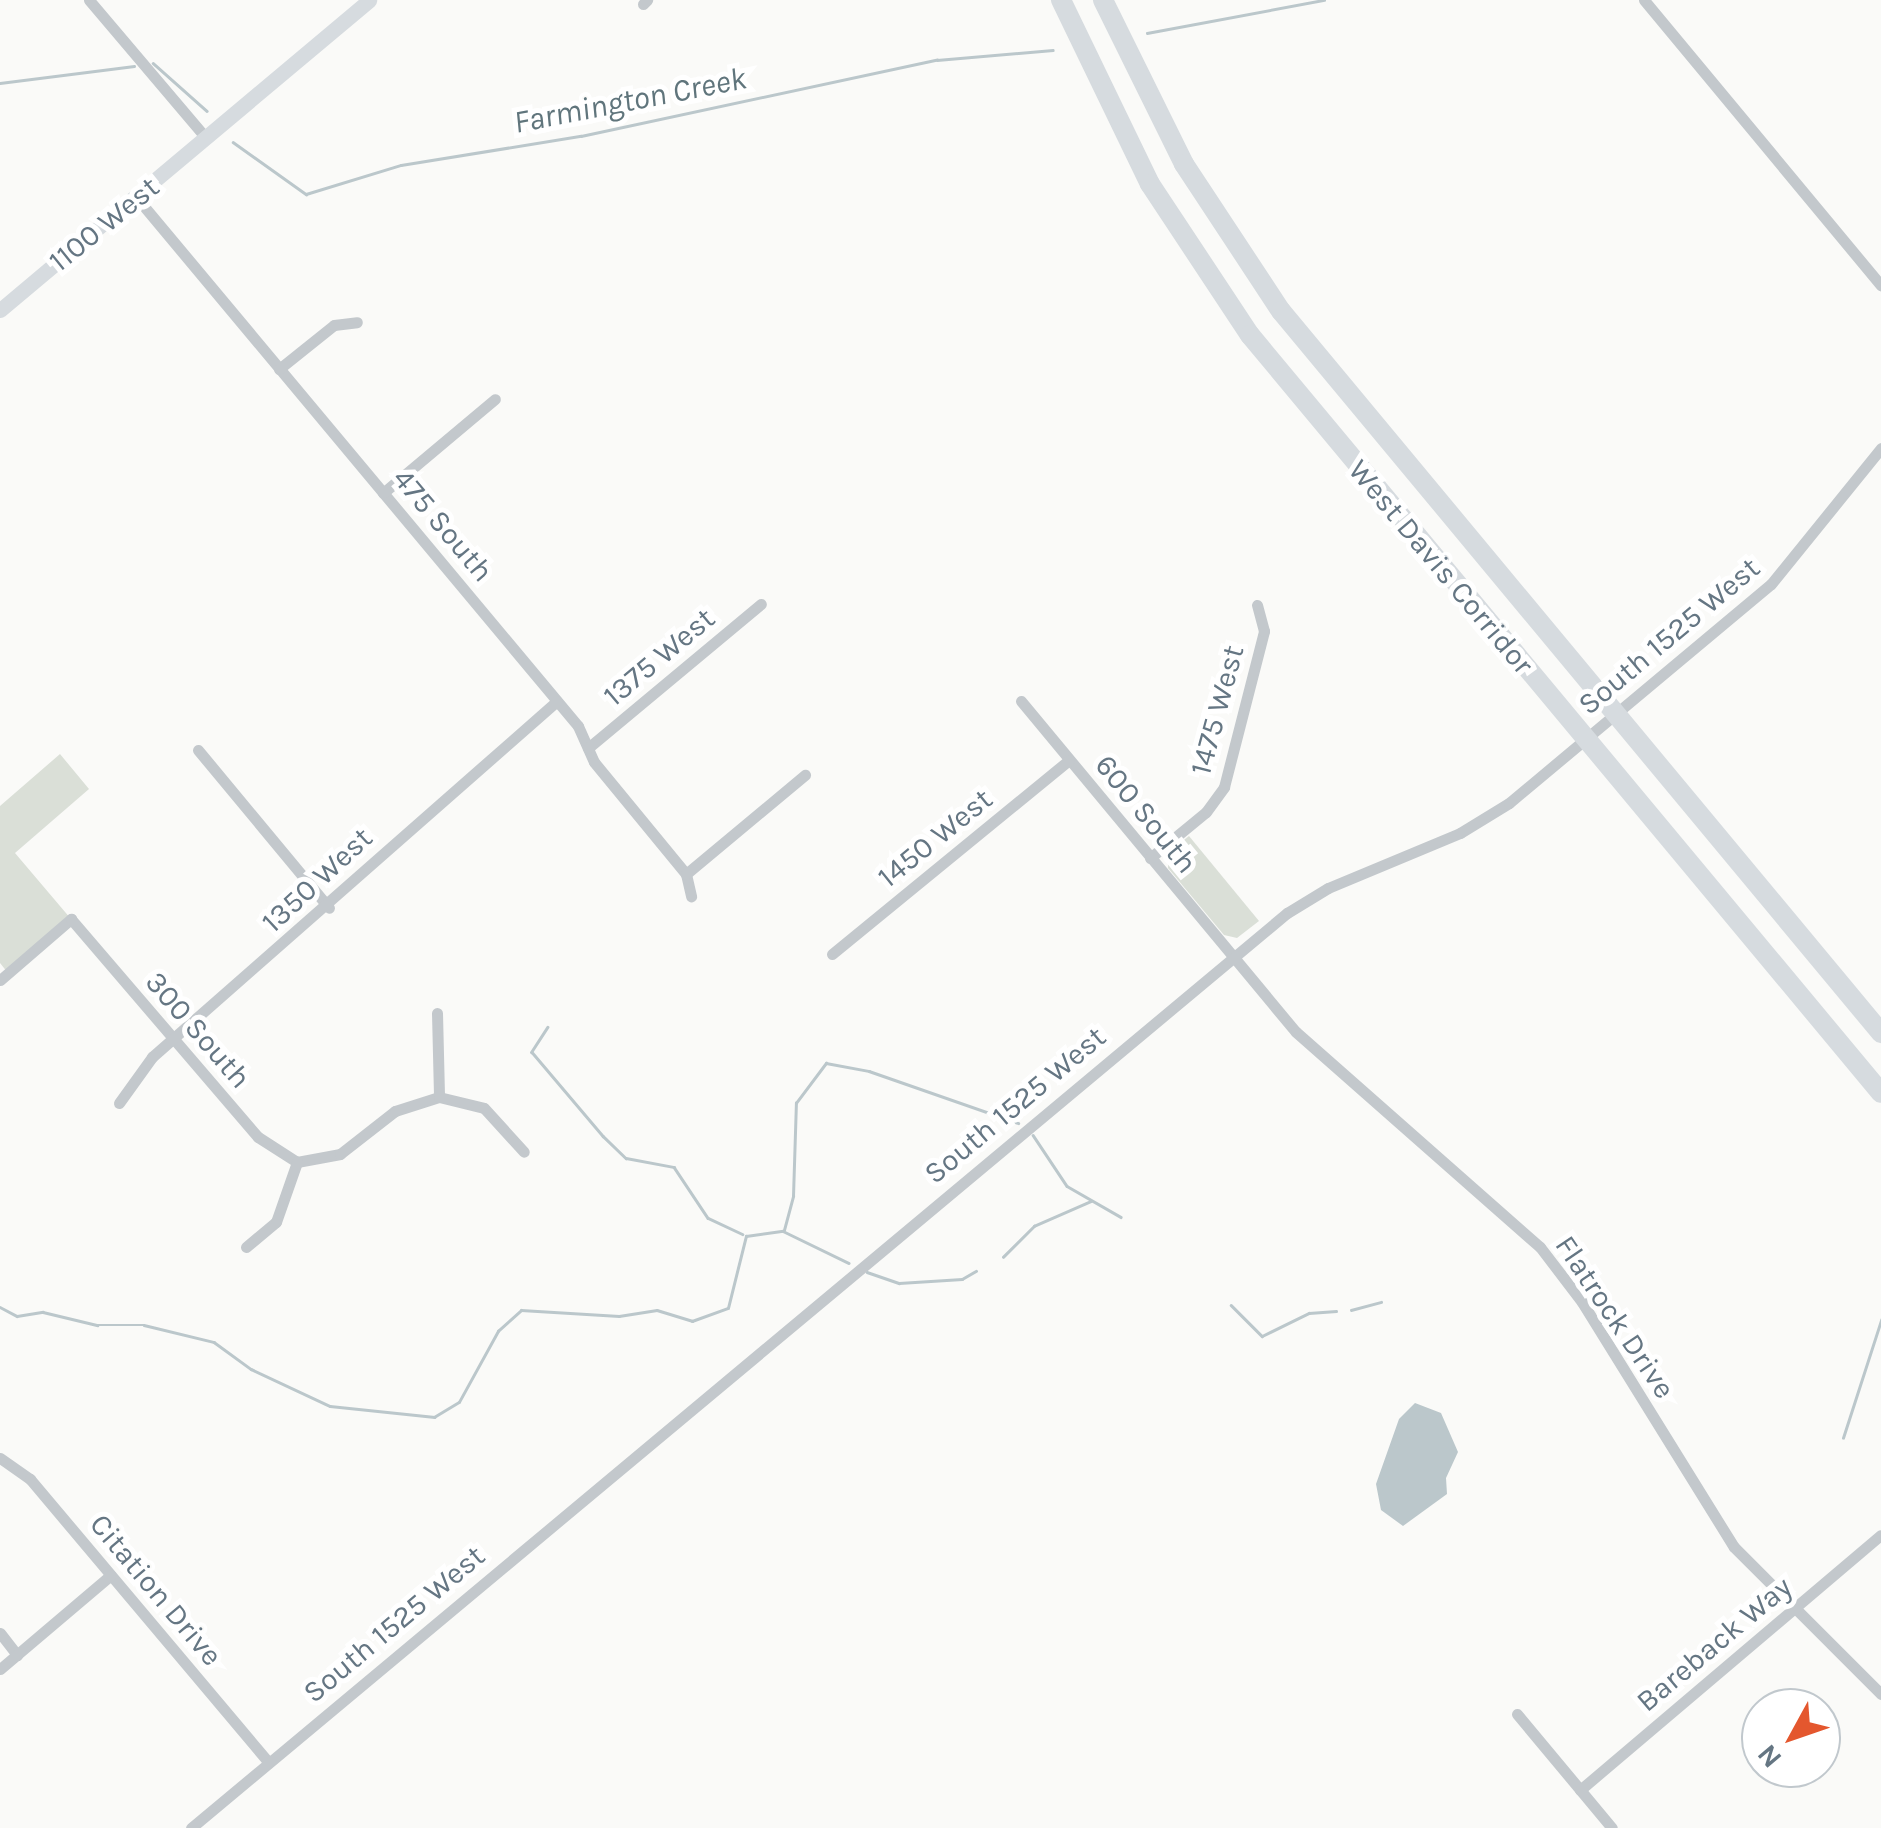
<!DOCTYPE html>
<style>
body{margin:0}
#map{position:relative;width:1881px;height:1828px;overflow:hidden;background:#fafaf8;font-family:Karla,sans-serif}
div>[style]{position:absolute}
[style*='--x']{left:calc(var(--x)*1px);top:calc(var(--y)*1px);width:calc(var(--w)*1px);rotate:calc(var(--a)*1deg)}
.green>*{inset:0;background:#dadfd7}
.water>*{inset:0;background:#bbc7cb}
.stream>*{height:2.5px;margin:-1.25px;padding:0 1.25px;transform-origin:1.25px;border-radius:1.25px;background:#bbc7cb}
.street>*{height:11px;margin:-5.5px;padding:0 5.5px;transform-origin:5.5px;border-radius:5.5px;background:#c3c8cc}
.secondary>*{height:15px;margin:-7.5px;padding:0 7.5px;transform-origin:7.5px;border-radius:7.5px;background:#d6dbdf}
.highway>*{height:20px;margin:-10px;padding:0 10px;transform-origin:10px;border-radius:10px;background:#d6dbdf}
span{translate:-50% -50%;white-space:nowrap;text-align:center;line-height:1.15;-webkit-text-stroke:10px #fff;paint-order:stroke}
.street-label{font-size:30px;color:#657683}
.water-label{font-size:32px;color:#60757c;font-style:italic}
.north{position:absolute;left:1741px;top:1688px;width:100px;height:100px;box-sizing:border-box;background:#fff;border:2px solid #c1c8cd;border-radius:50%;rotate:230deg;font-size:28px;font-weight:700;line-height:40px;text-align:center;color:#657683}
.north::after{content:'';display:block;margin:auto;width:35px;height:45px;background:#e4572e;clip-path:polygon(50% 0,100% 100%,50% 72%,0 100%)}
</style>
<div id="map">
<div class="green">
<i style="clip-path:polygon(60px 754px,89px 789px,15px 853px,71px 919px,8px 973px,0 963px,0 806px)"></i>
<i style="clip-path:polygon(1189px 836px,1259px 921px,1237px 938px,1224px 935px,1168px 868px,1169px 852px)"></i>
</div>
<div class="water">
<i style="clip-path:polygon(1415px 1403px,1441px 1413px,1458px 1452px,1446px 1478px,1447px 1494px,1403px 1526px,1381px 1510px,1376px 1484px,1399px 1419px)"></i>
</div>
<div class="stream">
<i style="--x:1147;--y:33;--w:180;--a:-10.6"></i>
<i style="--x:153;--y:63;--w:72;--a:41.6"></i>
<i style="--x:0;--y:83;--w:135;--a:-7.2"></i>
<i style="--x:233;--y:142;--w:90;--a:35.5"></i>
<i style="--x:306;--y:194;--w:99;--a:-17"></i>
<i style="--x:401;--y:165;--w:182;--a:-9.2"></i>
<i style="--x:581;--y:136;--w:364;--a:-12.1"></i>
<i style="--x:937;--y:60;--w:116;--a:-4.9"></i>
<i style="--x:548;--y:1027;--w:30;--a:123"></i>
<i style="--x:532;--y:1052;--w:110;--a:49.8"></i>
<i style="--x:603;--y:1136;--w:32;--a:44"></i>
<i style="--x:626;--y:1158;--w:49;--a:10.6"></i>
<i style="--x:674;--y:1167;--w:61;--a:56.3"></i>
<i style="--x:708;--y:1218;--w:38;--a:25"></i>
<i style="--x:1033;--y:1135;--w:61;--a:56.3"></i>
<i style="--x:1067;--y:1186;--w:62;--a:29.9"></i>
<i style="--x:784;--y:1230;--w:35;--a:-75"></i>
<i style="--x:793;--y:1196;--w:93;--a:-88.2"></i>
<i style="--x:796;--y:1103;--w:50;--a:-53.1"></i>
<i style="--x:826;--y:1063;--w:44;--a:10.5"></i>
<i style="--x:869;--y:1071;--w:158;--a:19.2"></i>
<i style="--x:1003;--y:1257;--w:44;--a:-45"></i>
<i style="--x:1034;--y:1226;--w:62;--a:-23.7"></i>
<i style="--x:867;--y:1272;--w:34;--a:19"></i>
<i style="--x:899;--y:1283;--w:63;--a:-3.6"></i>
<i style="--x:962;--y:1279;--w:16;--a:-30"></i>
<i style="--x:1231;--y:1305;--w:44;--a:45"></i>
<i style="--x:1262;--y:1336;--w:52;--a:-26.1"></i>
<i style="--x:1309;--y:1313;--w:27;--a:-4"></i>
<i style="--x:0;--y:1307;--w:19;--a:28"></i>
<i style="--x:17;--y:1316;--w:26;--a:-9"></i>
<i style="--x:43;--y:1312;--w:56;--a:13.5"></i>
<i style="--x:97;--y:1325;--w:47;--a:0"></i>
<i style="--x:144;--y:1325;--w:72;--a:13.7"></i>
<i style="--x:214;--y:1342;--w:46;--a:36.1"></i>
<i style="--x:251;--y:1369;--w:87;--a:25.1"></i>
<i style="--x:330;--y:1406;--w:105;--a:6"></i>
<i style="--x:434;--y:1417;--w:29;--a:-31"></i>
<i style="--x:459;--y:1402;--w:81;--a:-61.2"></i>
<i style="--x:498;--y:1331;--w:31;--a:-42"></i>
<i style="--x:521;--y:1310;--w:98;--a:3.5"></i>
<i style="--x:619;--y:1316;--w:38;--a:-9"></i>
<i style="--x:657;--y:1310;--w:37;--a:17"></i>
<i style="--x:692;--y:1321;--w:38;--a:-20"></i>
<i style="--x:728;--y:1308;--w:74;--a:-76"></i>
<i style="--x:746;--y:1236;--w:37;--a:-8"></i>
<i style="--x:783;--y:1231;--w:73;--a:25.9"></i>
<i style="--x:1351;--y:1310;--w:31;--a:-15"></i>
<i style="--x:1843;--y:1438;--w:124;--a:-72.1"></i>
</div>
<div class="street">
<i style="--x:89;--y:0;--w:180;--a:49.7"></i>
<i style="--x:1644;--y:0;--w:371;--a:50.3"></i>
<i style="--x:643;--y:4;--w:6;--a:-45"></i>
<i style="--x:137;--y:198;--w:688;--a:50.13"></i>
<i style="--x:578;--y:726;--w:39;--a:66"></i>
<i style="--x:594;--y:762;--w:145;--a:50.6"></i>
<i style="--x:686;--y:874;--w:23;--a:77"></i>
<i style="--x:279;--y:369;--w:70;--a:-38.7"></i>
<i style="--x:334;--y:325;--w:23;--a:-7"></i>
<i style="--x:383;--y:493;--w:146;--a:-40"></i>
<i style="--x:1021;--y:701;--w:430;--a:50.3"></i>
<i style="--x:1296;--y:1032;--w:325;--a:41.4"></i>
<i style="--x:1540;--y:1247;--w:69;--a:52.6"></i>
<i style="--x:1582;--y:1302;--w:288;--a:58.2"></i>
<i style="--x:1734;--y:1547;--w:208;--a:45"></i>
<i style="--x:588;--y:748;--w:225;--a:-39.8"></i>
<i style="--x:198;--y:750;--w:205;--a:50.3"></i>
<i style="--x:1150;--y:858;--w:72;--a:-39.4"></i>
<i style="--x:1206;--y:812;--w:31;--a:-54"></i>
<i style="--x:1224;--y:787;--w:161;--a:-75.6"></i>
<i style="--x:1264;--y:631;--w:27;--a:-105"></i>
<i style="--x:686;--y:874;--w:155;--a:-39.8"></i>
<i style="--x:832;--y:954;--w:306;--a:-39.3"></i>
<i style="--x:0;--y:980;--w:94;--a:-40.7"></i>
<i style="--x:71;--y:919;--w:287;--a:49.4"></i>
<i style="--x:258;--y:1137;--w:46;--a:32.7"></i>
<i style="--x:297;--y:1162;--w:44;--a:-10.5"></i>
<i style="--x:340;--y:1154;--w:70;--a:-38"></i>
<i style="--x:395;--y:1111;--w:46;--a:-17.7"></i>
<i style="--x:439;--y:1097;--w:46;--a:13.7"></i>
<i style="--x:484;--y:1108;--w:59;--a:47.7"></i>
<i style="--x:437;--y:1013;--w:84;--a:88.6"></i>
<i style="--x:119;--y:1103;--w:57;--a:-54.3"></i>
<i style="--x:152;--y:1057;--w:539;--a:-41.32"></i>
<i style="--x:246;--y:1247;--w:39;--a:-40"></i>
<i style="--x:276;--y:1222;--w:64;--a:-70.7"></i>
<i style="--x:0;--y:1458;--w:37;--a:35"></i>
<i style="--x:30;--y:1479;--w:370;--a:49.9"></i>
<i style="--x:0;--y:1633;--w:28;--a:52"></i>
<i style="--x:0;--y:1669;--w:145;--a:-40.3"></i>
<i style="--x:1517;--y:1714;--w:148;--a:50.2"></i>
<i style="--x:1580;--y:1790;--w:394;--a:-40.3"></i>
<i style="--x:191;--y:1828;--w:1428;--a:-39.86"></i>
<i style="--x:1287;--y:913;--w:48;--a:-31.4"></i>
<i style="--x:1328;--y:888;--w:143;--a:-22.6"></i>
<i style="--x:1460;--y:833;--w:57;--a:-31.5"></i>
<i style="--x:1509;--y:803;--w:341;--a:-39.9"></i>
<i style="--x:1771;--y:584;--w:175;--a:-51"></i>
</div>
<div class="secondary">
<i style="--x:0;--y:310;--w:482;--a:-40"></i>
</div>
<div class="highway">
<i style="--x:1061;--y:0;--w:204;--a:64.2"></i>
<i style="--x:1150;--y:184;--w:181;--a:56.5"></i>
<i style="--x:1250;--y:335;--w:986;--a:50.22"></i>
<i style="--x:1103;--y:0;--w:183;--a:63.7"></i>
<i style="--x:1184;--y:164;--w:176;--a:56.6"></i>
<i style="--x:1281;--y:311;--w:939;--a:50.27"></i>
</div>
<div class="street-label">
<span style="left:104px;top:224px;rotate:-39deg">1100 West</span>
<span style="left:443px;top:525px;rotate:50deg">475 South</span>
<span style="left:1441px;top:567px;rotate:50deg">West Davis Corridor</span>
<span style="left:1669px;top:636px;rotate:-40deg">South 1525 West</span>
<span style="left:659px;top:657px;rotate:-40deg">1375 West</span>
<span style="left:1217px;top:710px;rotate:-75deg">1475 West</span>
<span style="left:1146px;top:814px;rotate:51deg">600 South</span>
<span style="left:935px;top:838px;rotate:-39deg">1450 West</span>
<span style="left:317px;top:880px;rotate:-43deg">1350 West</span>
<span style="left:198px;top:1030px;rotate:49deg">300 South</span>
<span style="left:1015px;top:1105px;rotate:-40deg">South 1525 West</span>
<span style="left:1615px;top:1317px;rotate:56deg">Flatrock Drive</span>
<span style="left:156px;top:1590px;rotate:50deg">Citation Drive</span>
<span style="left:394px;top:1624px;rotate:-40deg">South 1525 West</span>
<span style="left:1714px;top:1644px;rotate:-40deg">Bareback Way</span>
</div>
<div class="water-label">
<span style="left:630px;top:101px;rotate:-11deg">Farmington Creek</span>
</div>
<div class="north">N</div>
</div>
